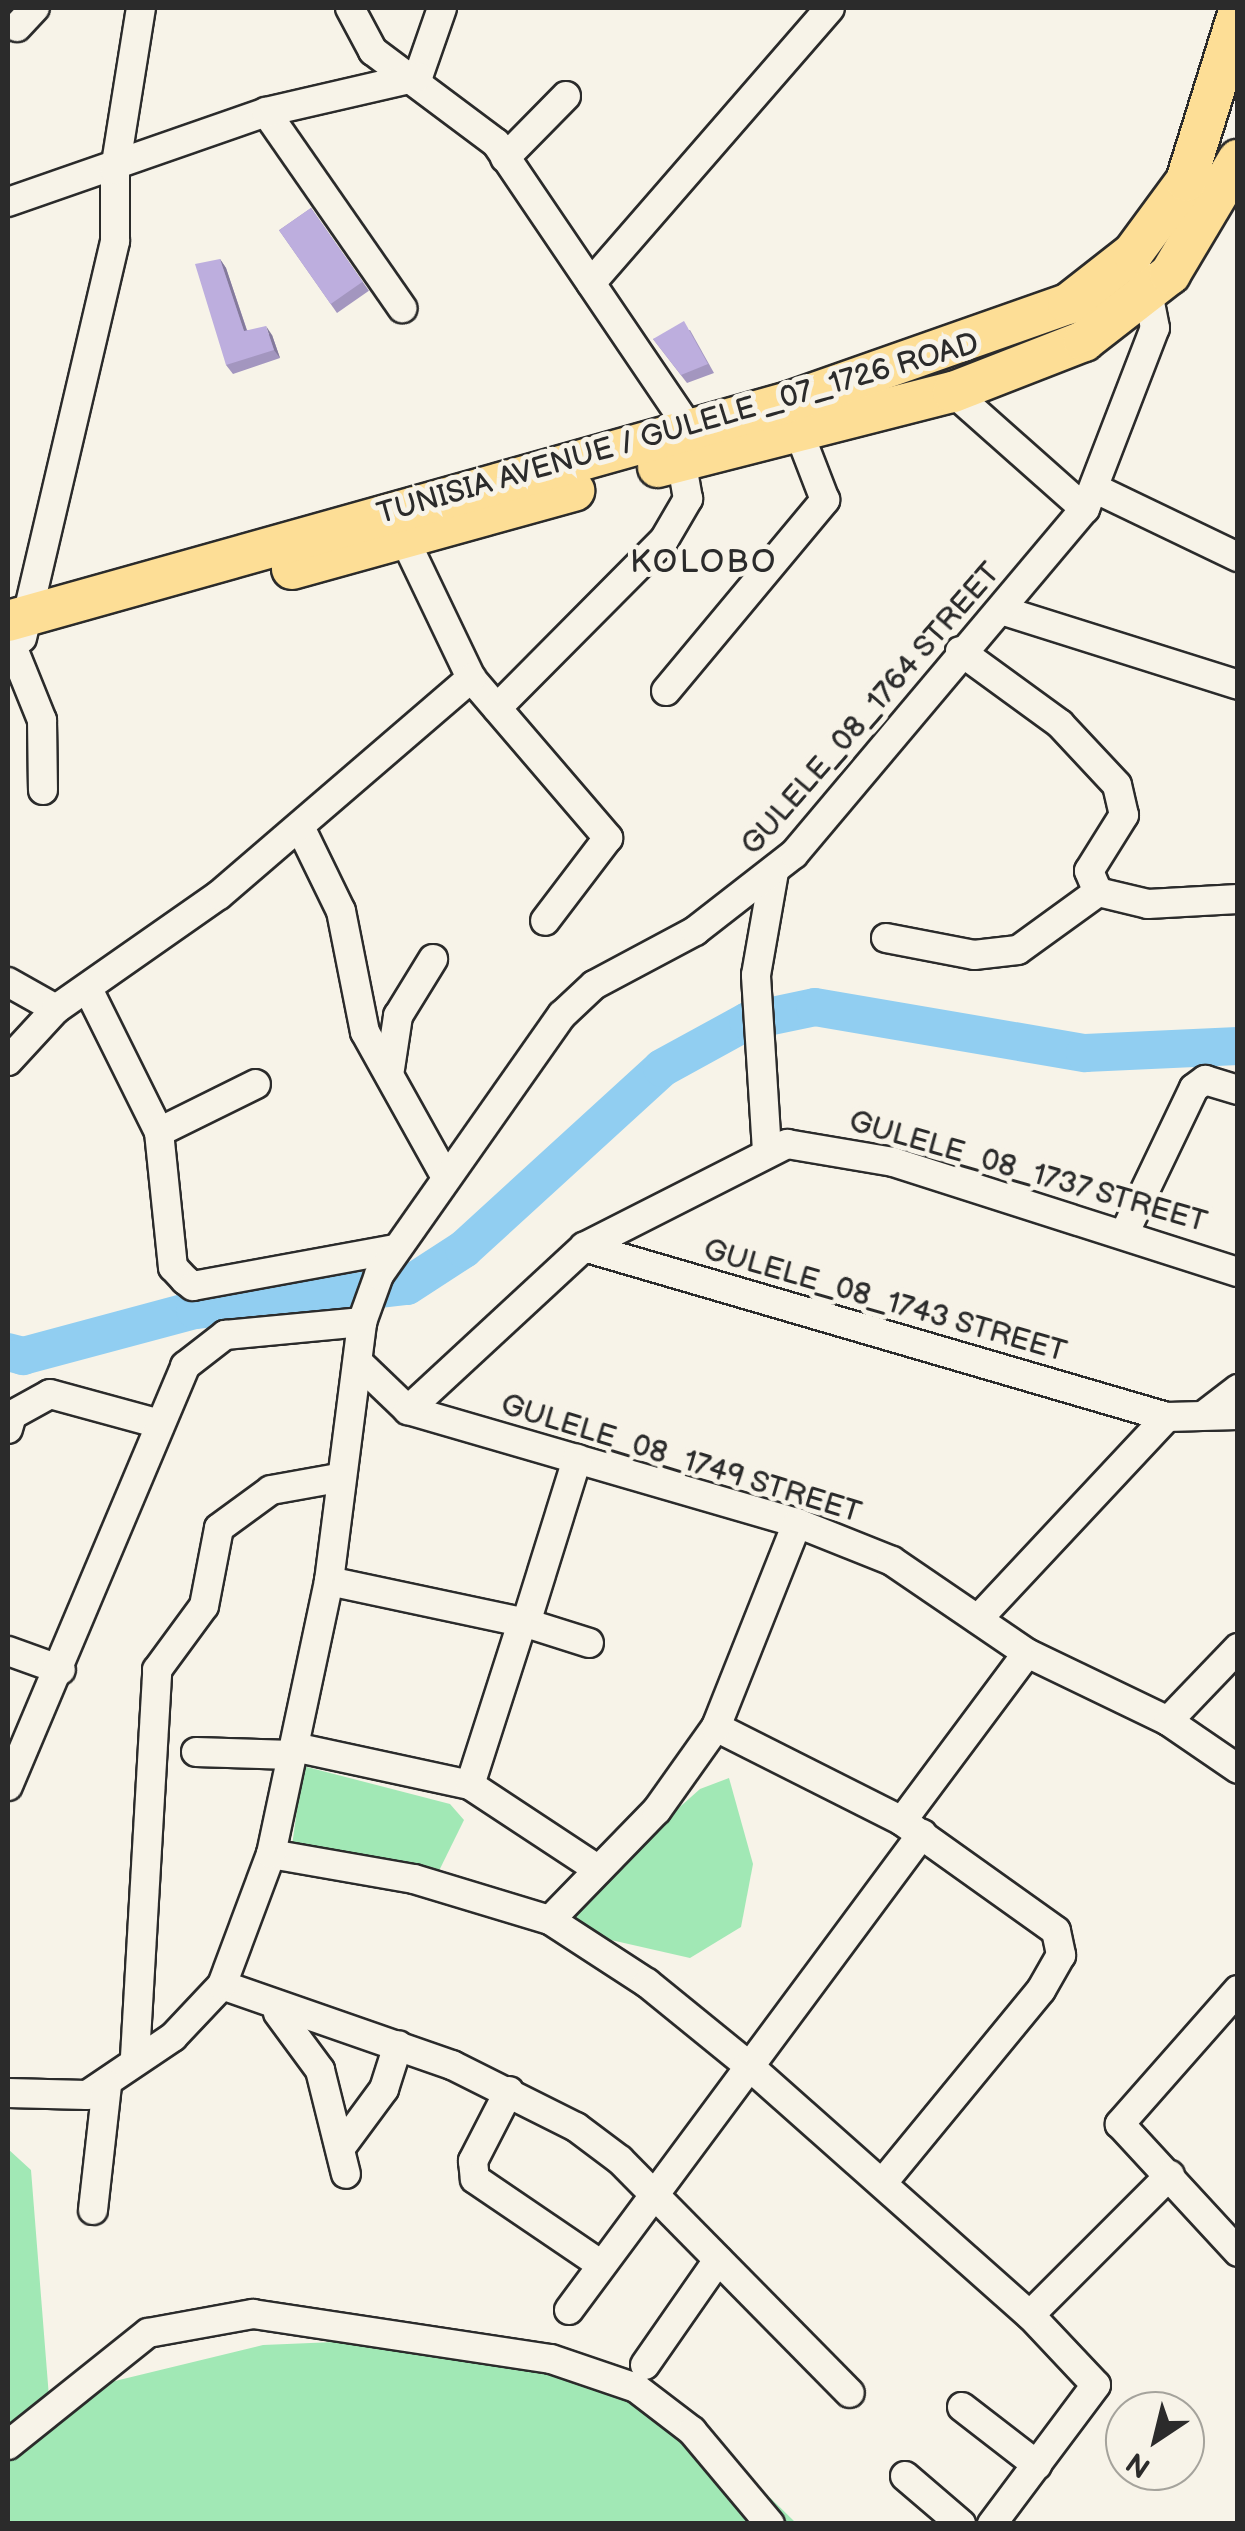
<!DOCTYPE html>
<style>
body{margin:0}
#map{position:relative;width:1245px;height:2531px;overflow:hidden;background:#f7f3e8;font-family:"Balsamiq Sans",sans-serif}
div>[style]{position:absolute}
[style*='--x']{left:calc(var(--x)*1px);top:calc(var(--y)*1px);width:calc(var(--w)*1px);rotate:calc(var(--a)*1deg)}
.green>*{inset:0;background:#a1e8b5}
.river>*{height:38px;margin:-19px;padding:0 19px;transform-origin:19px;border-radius:19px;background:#91cef1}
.roads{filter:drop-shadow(2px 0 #2b2b2b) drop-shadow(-2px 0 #2b2b2b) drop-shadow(0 2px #2b2b2b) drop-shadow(0 -2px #2b2b2b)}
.minor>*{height:28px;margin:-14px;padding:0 14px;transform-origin:14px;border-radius:14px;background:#f7f3e8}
.highway>*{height:40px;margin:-20px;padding:0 20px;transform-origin:20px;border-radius:20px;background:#fdde96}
.wall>*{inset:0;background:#a396bf;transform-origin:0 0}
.shaded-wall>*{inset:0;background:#847a9b}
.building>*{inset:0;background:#bdaede;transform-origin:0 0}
span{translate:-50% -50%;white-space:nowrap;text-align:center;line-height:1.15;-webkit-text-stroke:10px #f7f3e8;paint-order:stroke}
.street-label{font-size:30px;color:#2b2b2b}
.neighbourhood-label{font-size:32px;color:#2b2b2b;letter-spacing:2.5px}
.frame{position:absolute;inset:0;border:10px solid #2b2b2b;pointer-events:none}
.north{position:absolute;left:1105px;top:2391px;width:100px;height:100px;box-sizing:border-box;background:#f7f3e8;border:2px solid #a5a39c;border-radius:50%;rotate:215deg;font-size:28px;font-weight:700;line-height:40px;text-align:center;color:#2b2b2b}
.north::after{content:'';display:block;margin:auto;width:35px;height:45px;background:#2b2b2b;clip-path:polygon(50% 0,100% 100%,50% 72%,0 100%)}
</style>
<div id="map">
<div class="green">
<i style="clip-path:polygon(303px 1766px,450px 1804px,464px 1820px,433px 1883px,292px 1846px)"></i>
<i style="clip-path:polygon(729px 1778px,753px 1864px,741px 1927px,690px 1958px,611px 1940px,567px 1917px,565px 1909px,700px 1789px)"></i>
<i style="clip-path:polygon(8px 2149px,31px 2170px,49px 2397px,263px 2345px,454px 2337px,674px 2404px,796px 2523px,8px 2523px)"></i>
</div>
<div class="river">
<i style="--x:8;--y:1352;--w:16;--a:15"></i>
<i style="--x:23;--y:1356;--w:178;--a:-15"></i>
<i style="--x:195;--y:1310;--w:213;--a:-6.5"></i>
<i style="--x:407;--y:1286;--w:68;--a:-33"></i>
<i style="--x:464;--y:1249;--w:268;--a:-42.4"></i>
<i style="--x:662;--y:1068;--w:98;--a:-28.7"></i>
<i style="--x:748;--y:1021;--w:68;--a:-11.8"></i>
<i style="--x:815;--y:1007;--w:274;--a:9.7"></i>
<i style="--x:1085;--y:1053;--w:153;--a:-2.6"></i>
</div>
<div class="roads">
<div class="minor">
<i style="--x:350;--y:8;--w:49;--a:61.9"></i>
<i style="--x:373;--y:51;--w:154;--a:36.8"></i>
<i style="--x:496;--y:143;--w:346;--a:55.9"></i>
<i style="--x:17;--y:27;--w:26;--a:-47"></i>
<i style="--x:418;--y:77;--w:73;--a:-70.8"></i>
<i style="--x:266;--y:112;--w:239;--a:55.2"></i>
<i style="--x:505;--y:158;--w:87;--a:-45.5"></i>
<i style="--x:8;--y:202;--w:273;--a:-19.2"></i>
<i style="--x:266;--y:112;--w:156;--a:-13"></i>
<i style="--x:591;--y:283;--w:364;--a:-49"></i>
<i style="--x:953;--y:392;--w:176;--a:41.6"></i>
<i style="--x:1098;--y:490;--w:155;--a:25.6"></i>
<i style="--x:405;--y:540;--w:153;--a:64.4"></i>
<i style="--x:471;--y:678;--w:211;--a:49.4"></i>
<i style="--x:608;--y:838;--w:104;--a:127.2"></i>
<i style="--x:1004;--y:611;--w:245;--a:17.5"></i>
<i style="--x:8;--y:636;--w:91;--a:68"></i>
<i style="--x:42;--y:720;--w:70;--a:89.2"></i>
<i style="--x:22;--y:638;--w:408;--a:-76.8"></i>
<i style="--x:115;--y:241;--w:71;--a:-90"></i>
<i style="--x:115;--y:170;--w:164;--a:-80.9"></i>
<i style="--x:960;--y:651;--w:124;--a:36.1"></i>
<i style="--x:1060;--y:724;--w:83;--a:46.9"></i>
<i style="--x:1117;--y:785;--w:31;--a:77"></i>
<i style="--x:1124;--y:815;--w:66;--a:122"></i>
<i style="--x:1089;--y:871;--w:23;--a:67"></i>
<i style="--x:666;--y:691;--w:249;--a:-50.2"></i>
<i style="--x:825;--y:500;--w:89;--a:-111.1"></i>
<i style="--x:497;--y:708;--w:237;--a:-45.2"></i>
<i style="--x:664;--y:540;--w:48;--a:-59.7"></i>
<i style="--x:688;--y:499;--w:40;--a:-100"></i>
<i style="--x:301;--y:829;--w:91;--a:64"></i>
<i style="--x:341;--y:911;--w:123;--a:78.8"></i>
<i style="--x:365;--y:1032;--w:162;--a:60.9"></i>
<i style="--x:1098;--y:892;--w:51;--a:13.5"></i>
<i style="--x:1148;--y:904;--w:90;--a:-3.2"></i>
<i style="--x:886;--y:938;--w:90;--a:10.9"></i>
<i style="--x:974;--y:955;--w:44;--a:-6.5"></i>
<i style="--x:1018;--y:950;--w:99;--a:-35.9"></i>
<i style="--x:8;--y:982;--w:55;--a:29.4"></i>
<i style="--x:88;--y:989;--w:160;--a:63.6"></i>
<i style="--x:159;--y:1132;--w:136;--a:84.1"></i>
<i style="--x:173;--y:1267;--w:18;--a:47"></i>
<i style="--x:185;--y:1280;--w:10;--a:37"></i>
<i style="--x:193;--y:1286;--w:205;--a:-10.4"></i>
<i style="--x:8;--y:1061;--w:71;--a:-47.3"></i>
<i style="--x:56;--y:1009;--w:199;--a:-35"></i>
<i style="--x:219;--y:895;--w:333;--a:-40.7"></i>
<i style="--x:390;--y:1069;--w:54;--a:-81.4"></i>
<i style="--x:398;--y:1016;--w:67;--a:-58.4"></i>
<i style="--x:159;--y:1132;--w:108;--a:-26.3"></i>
<i style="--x:767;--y:1151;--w:176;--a:-93.6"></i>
<i style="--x:756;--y:975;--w:105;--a:-80.1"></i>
<i style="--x:1126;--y:1230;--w:157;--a:-64.4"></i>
<i style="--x:1194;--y:1088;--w:14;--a:-36"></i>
<i style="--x:1205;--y:1080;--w:34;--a:17"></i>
<i style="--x:584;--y:1247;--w:607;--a:16.26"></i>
<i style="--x:1167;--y:1417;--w:71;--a:-1.6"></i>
<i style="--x:359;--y:1363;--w:68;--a:43.8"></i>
<i style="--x:408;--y:1410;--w:405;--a:16.2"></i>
<i style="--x:797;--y:1523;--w:102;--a:21.8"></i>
<i style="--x:892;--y:1561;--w:163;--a:34.3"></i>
<i style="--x:1027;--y:1653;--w:157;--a:25.7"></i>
<i style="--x:1168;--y:1721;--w:85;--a:34.4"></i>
<i style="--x:408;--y:1410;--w:240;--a:-42.8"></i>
<i style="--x:584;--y:1247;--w:228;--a:-26.9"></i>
<i style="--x:787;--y:1144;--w:108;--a:9.6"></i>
<i style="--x:893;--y:1162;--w:362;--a:17.7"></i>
<i style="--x:1204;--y:1415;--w:43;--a:-37.4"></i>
<i style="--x:8;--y:1429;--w:15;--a:-74"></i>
<i style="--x:12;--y:1415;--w:43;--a:-28.9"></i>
<i style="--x:50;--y:1394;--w:114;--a:15.3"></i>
<i style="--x:329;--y:1581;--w:201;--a:12"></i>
<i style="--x:526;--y:1623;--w:172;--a:-72.7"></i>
<i style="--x:978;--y:1619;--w:277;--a:-46.9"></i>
<i style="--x:8;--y:1651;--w:56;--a:19.7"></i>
<i style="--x:1168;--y:1721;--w:101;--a:-46.2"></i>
<i style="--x:716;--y:1727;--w:208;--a:26.8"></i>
<i style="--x:902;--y:1821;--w:189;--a:35.5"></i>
<i style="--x:1056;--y:1931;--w:25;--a:78"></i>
<i style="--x:1061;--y:1955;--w:40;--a:119.7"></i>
<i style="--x:1041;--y:1990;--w:247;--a:129.4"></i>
<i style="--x:294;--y:1747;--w:180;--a:12.2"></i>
<i style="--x:470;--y:1785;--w:151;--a:33.4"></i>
<i style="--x:196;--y:1752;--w:96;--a:1.8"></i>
<i style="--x:470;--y:1785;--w:161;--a:-72.2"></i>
<i style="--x:519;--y:1632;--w:11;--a:-52"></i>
<i style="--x:526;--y:1623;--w:66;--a:17.6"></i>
<i style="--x:8;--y:1786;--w:456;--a:-67.1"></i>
<i style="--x:185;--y:1366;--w:51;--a:-37.8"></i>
<i style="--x:225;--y:1335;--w:138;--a:-5.4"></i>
<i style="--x:902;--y:1821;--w:209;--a:-53.3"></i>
<i style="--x:271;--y:1854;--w:145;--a:9.9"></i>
<i style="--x:414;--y:1879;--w:142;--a:16.8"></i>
<i style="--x:550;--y:1920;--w:116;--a:33"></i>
<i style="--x:647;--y:1983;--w:130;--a:39.1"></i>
<i style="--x:748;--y:2065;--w:377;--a:41.6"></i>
<i style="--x:1030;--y:2315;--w:96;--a:46.7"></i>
<i style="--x:1096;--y:2385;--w:174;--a:126.8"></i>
<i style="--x:550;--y:1920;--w:153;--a:-45.8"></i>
<i style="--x:657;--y:1810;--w:102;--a:-54.6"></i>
<i style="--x:716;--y:1727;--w:219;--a:-68.3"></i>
<i style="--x:222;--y:1985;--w:244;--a:19.2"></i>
<i style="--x:452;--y:2065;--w:139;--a:26.6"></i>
<i style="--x:576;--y:2127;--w:55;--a:36.9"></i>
<i style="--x:620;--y:2160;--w:327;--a:45.4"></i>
<i style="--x:1238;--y:1990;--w:179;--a:131.4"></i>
<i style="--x:1120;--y:2124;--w:174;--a:47.3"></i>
<i style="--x:278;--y:2013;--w:71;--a:53.6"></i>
<i style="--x:320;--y:2070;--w:107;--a:76"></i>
<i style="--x:135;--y:2057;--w:388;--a:-86.7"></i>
<i style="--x:157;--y:1670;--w:79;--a:-53.7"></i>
<i style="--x:204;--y:1606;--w:79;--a:-79.1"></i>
<i style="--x:219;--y:1528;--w:64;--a:-36.2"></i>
<i style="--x:271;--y:1490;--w:68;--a:-10.2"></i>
<i style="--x:509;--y:2091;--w:79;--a:117.2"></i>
<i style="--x:473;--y:2161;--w:18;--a:84"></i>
<i style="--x:475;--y:2179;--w:151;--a:34.2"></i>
<i style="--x:8;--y:2093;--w:79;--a:1.5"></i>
<i style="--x:87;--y:2095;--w:104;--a:-34"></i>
<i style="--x:173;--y:2037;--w:71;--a:-46.7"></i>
<i style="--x:222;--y:1985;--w:140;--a:-69.5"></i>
<i style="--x:271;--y:1854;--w:279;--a:-78"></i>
<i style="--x:329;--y:1581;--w:261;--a:-82.7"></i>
<i style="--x:362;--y:1322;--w:50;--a:-70.1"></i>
<i style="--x:379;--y:1275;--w:318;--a:-54.9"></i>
<i style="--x:562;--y:1015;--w:44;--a:-43.2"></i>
<i style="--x:594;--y:985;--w:115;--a:-28.1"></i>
<i style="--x:695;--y:931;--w:125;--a:-37.9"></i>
<i style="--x:794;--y:854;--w:451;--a:-49.9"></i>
<i style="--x:1085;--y:509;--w:194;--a:-68.9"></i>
<i style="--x:1155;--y:328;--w:52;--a:-101.1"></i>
<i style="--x:342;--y:2146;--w:71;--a:-53.6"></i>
<i style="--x:384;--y:2089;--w:46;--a:-72.3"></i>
<i style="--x:93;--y:2210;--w:126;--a:-83.6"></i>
<i style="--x:569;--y:2310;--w:593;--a:-53.44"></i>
<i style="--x:1030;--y:2315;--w:198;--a:-45"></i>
<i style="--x:645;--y:2365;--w:128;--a:-55.2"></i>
<i style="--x:962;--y:2407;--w:95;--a:37.7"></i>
<i style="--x:8;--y:2445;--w:179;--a:-38.7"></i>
<i style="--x:148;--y:2333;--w:107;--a:-10.3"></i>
<i style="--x:253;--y:2314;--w:301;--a:8.6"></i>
<i style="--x:551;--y:2359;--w:90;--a:18.8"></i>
<i style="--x:636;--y:2388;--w:71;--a:37.5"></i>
<i style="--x:692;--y:2431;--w:121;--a:50"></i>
<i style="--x:905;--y:2476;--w:74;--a:40.6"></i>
</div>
<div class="highway">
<i style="--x:658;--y:467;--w:304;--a:-14.3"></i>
<i style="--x:953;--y:392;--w:141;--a:-21.3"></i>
<i style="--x:1084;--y:341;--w:109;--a:-37.9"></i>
<i style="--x:1170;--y:274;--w:133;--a:-59.2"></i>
<i style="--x:292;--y:569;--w:293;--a:-15.5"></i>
<i style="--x:8;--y:621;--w:811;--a:-15.66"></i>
<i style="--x:789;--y:402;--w:296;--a:-19.4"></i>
<i style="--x:1068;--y:304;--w:83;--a:-38.1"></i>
<i style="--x:1133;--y:253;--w:89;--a:-53.6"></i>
<i style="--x:1186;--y:181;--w:175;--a:-72.7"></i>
</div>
</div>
<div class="wall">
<i style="left:311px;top:208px;width:101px;height:39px;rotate:55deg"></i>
<i style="clip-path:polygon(220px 259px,226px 268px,247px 330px,272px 335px,280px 358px,233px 374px,226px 365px)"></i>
<i style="clip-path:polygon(690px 330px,714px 373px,687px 383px,653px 339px)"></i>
</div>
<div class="shaded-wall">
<i style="clip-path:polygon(220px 259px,226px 268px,250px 340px,244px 331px)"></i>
<i style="clip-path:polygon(266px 326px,272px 335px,280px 358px,274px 350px)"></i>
</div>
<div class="building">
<i style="left:311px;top:208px;width:90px;height:39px;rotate:55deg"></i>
<i style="clip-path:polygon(220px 259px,244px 331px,266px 326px,274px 350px,226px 365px,195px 264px)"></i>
<i style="clip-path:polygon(684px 321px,708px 364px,681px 375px,653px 339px)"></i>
</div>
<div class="street-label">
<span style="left:678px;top:429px;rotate:-16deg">TUNISIA AVENUE / GULELE _07_1726 ROAD</span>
<span style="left:871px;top:709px;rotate:-49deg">GULELE_08_1764 STREET</span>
<span style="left:1028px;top:1172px;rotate:16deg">GULELE_08_1737 STREET</span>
<span style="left:885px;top:1301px;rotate:16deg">GULELE_08_1743 STREET</span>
<span style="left:681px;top:1459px;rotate:17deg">GULELE_08_1749 STREET</span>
</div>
<div class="neighbourhood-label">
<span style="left:704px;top:563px">KOLOBO</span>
</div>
<div class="frame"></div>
<div class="north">N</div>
</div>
